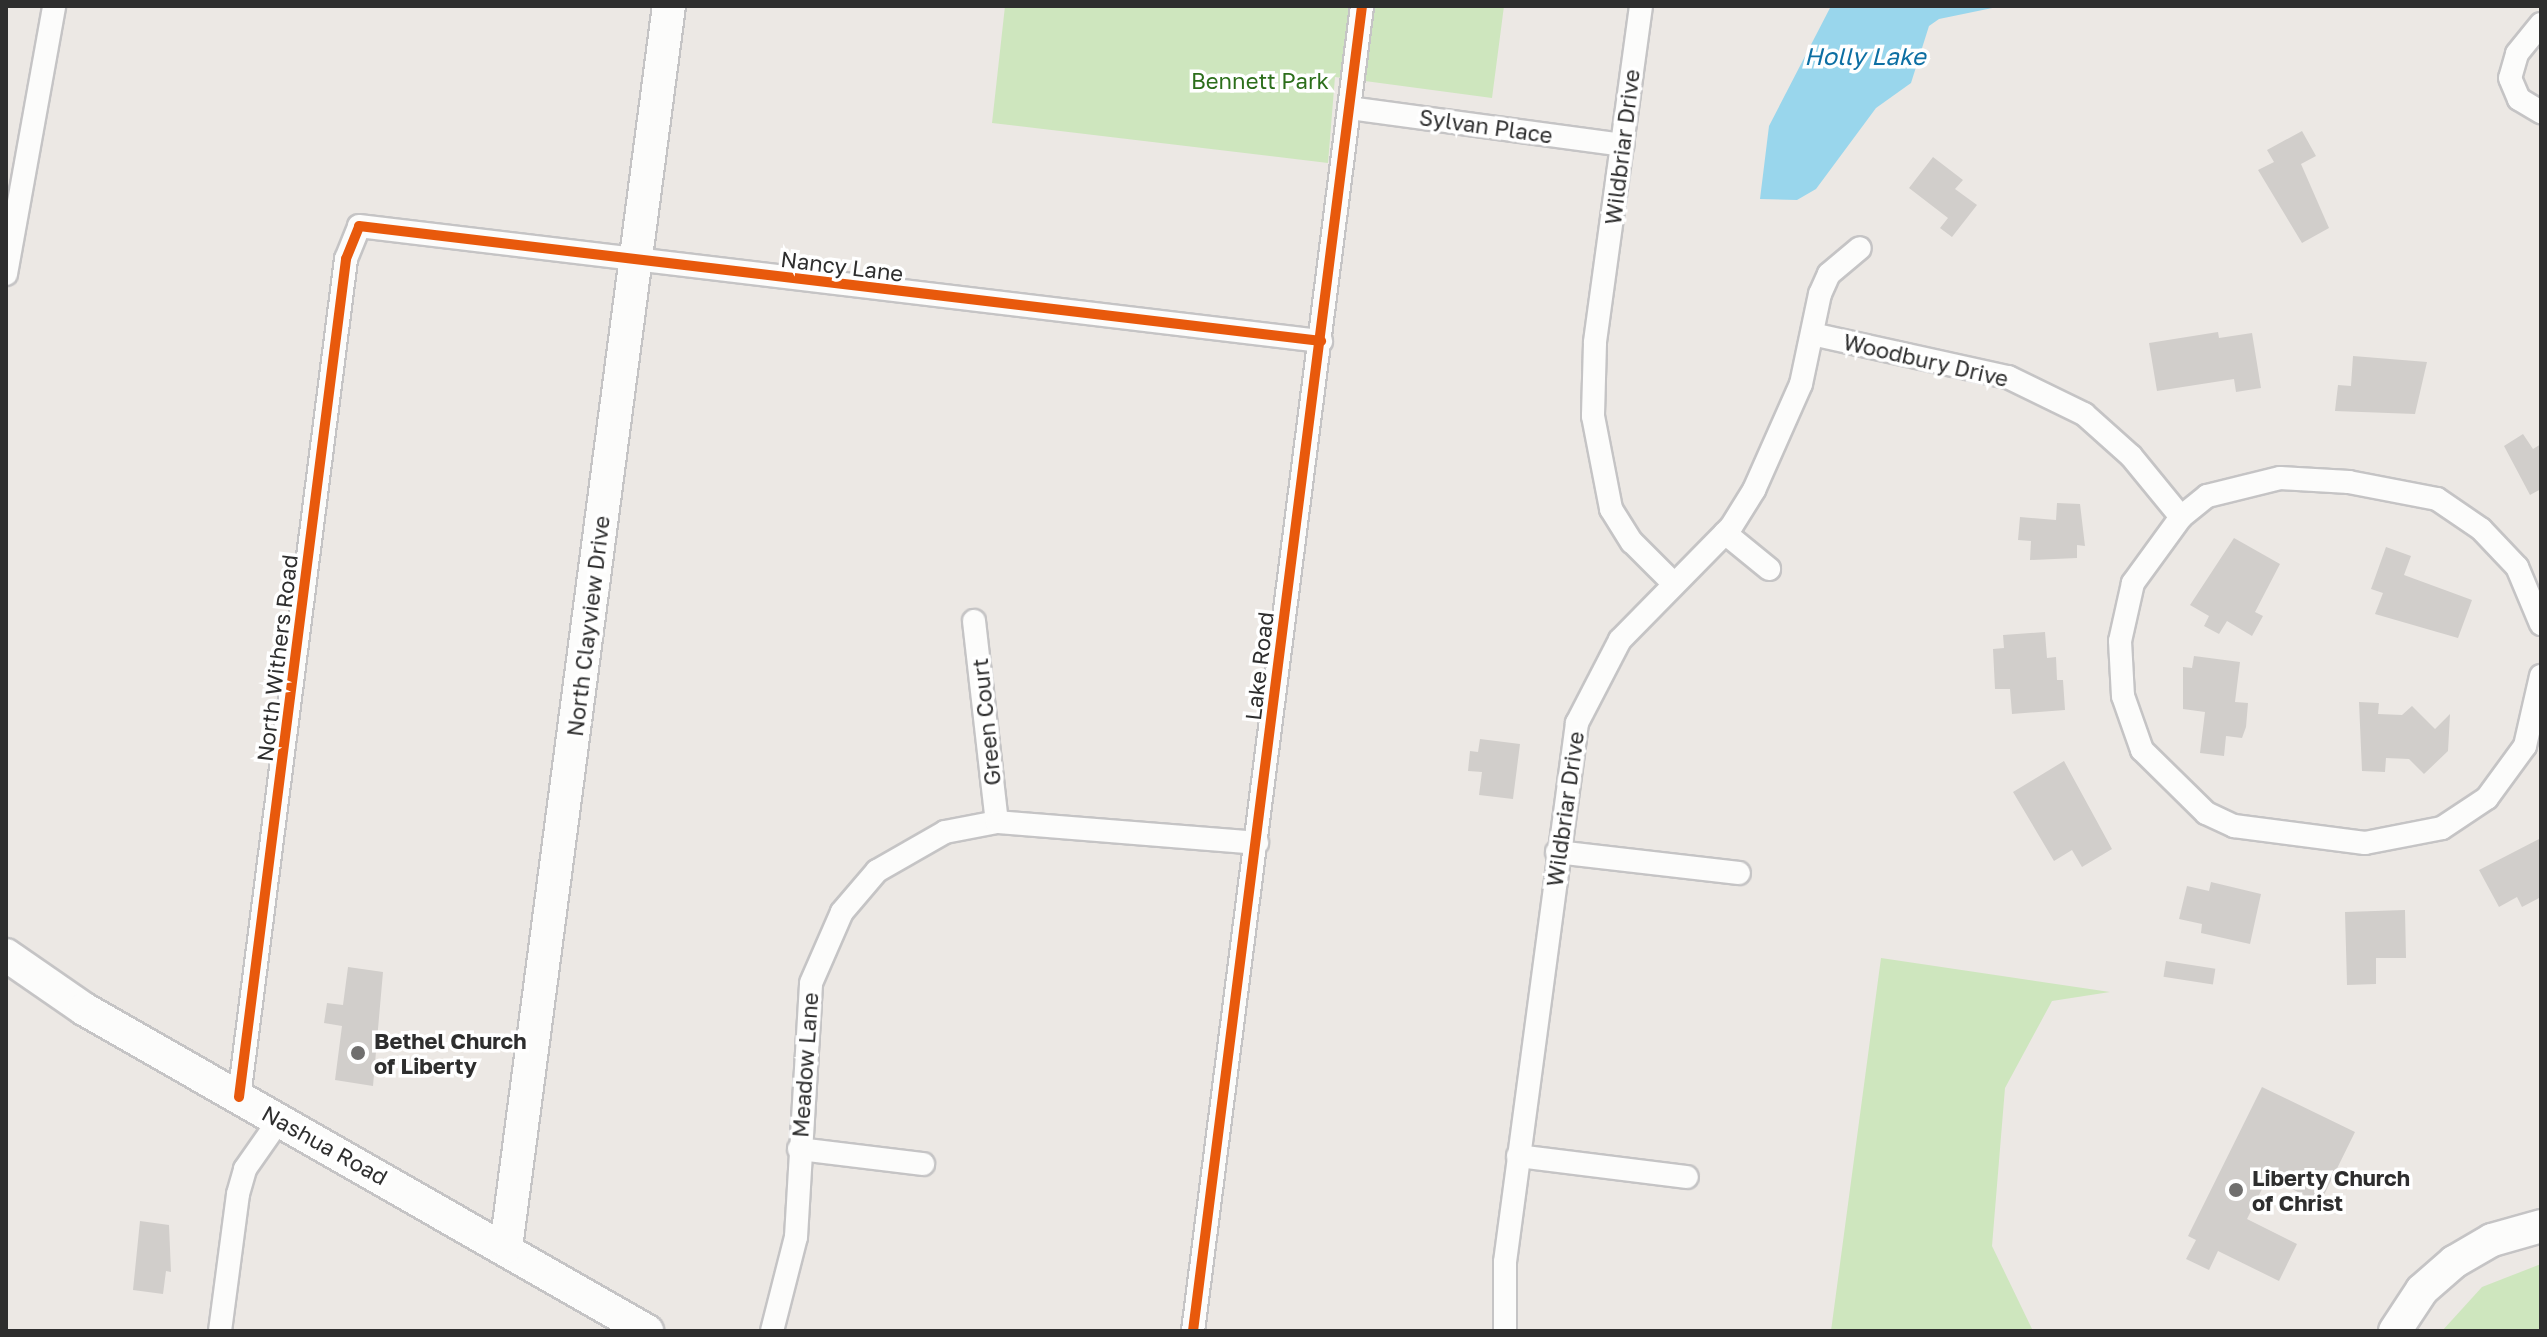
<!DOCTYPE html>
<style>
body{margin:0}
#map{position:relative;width:2547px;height:1337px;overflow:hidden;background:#ece8e4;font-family:"Golos Text",sans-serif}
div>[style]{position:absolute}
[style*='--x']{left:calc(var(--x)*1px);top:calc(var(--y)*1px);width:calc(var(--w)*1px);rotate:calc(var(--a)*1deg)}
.green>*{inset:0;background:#cee6be}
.water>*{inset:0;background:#99d6ec}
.building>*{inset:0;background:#d1cecb;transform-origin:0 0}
.roads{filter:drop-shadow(2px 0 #c5c4c5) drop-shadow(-2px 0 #c5c4c5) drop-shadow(0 2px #c5c4c5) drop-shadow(0 -2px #c5c4c5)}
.street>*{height:22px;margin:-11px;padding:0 11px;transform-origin:11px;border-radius:11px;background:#fcfcfb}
.secondary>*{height:32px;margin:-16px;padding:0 16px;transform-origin:16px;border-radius:16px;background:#fcfcfb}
.cycleway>*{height:10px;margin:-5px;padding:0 5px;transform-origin:5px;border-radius:5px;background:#e8590c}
.dots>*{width:22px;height:22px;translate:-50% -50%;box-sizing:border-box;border:4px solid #fff;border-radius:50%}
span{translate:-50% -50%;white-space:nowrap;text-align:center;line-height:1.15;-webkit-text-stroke:7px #fff;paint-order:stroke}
.park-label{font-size:22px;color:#2c6e1b}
.street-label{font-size:22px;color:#2e2e2e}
.poi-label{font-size:22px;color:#2e2e2e;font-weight:700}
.left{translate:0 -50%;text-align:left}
.water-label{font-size:24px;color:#0d6fa3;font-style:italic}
.frame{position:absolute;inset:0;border:8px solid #2e2e2e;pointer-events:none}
</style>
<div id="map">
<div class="green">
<i style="clip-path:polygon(1005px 6px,1504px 6px,1492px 98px,1335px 77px,1328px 163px,992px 123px)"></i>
<i style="clip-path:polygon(1881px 958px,2110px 992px,2052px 1001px,2005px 1088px,1992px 1246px,2033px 1331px,1831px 1331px)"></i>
<i style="clip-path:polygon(2541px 1264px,2541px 1331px,2442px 1331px,2482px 1287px)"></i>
</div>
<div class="water">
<i style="clip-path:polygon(1831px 6px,2002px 6px,1939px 19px,1929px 26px,1911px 83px,1876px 108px,1816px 189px,1797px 200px,1760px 199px,1769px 126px)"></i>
</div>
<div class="building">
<i style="clip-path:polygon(2302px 131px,2316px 156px,2301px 164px,2329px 228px,2302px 243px,2258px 170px,2274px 162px,2267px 150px)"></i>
<i style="clip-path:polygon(1933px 157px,1963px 180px,1955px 189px,1977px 205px,1952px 237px,1940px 228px,1948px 218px,1909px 188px)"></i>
<i style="clip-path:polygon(2218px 332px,2219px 338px,2252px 333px,2261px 388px,2236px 392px,2234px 379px,2157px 391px,2149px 343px)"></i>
<i style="clip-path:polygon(2353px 356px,2427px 362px,2415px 414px,2335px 411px,2338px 385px,2351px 386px)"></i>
<i style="clip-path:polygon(2523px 434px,2533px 449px,2541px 444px,2541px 489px,2530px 495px,2504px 446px)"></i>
<i style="clip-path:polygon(2057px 503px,2080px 504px,2085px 546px,2077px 545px,2077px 558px,2030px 560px,2031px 541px,2018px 540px,2020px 517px,2056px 520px)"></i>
<i style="clip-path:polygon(2234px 538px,2280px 564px,2255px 612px,2263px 616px,2252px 636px,2227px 621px,2219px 634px,2204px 626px,2209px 616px,2190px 605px)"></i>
<i style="clip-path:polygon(2386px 547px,2411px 556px,2404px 575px,2472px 600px,2458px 638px,2375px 614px,2383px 593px,2371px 589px)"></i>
<i style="clip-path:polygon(2045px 632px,2047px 658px,2056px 657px,2057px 680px,2063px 680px,2065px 710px,2012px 714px,2010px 689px,1995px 689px,1993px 649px,2004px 648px,2003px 635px)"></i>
<i style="clip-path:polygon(2194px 656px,2240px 662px,2235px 702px,2248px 703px,2246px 727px,2242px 738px,2226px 736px,2224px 756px,2200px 753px,2205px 712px,2183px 709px,2183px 667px,2192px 668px)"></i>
<i style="clip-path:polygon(2359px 702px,2379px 703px,2378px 714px,2402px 715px,2412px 706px,2435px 729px,2450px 714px,2448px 751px,2424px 774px,2409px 759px,2386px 758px,2385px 772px,2362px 771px)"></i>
<i style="clip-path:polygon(1480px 739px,1520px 744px,1513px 799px,1479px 795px,1482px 772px,1468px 771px,1470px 751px,1478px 752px)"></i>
<i style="clip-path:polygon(2064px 761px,2112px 849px,2082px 867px,2072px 850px,2054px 861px,2013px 792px)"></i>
<i style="clip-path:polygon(2541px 838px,2541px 897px,2522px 907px,2517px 897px,2499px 907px,2479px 870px)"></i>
<i style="clip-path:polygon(2211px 882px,2261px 894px,2250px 944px,2201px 933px,2202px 924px,2179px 919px,2187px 886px,2209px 891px)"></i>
<i style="clip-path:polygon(2405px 910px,2406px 958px,2376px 958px,2376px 984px,2347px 985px,2345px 912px)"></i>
<i style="left:2166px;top:961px;width:50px;height:16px;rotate:9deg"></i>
<i style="clip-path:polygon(348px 967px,383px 972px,373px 1086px,335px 1080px,342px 1026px,324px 1023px,327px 1003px,343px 1005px)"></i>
<i style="clip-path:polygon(2262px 1087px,2355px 1132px,2320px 1203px,2268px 1177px,2247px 1219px,2297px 1244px,2279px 1281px,2218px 1251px,2209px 1270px,2186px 1259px,2196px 1240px,2188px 1236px)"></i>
<i style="clip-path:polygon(140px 1221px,169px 1225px,171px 1272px,166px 1271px,163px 1294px,133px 1290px)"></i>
</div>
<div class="roads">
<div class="street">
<i style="--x:1641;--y:6;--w:340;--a:97.8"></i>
<i style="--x:1595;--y:343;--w:73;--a:91.6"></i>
<i style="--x:1593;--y:416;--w:95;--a:79"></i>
<i style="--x:1611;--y:509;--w:39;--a:58"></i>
<i style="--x:1632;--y:542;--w:57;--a:45"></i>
<i style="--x:2541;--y:24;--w:38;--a:129"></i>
<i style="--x:2517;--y:54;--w:25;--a:106"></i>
<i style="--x:2510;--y:78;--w:23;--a:67"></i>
<i style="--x:2519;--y:99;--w:26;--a:31"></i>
<i style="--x:1350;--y:108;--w:275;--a:7.7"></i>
<i style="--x:6;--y:274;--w:272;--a:-79.8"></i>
<i style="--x:1812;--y:334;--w:201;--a:12.4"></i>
<i style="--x:2008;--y:377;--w:85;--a:26"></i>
<i style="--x:2084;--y:414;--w:63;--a:41.8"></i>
<i style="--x:2131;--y:456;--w:79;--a:50.7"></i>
<i style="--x:1725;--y:533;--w:57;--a:39.3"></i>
<i style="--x:974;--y:621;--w:202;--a:83.5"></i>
<i style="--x:2541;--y:624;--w:62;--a:-112.8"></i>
<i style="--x:2517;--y:567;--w:52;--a:-133.5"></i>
<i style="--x:2481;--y:529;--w:53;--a:-145.7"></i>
<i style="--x:2437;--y:499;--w:90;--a:-169.1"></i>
<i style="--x:2349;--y:482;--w:69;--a:-176.7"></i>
<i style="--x:2280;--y:478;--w:75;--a:166.1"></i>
<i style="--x:2207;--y:496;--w:33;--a:141"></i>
<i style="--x:2181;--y:517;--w:82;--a:126"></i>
<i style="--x:2133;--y:583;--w:59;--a:102.6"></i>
<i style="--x:2120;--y:641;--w:55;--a:86.9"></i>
<i style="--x:2123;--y:696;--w:57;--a:70.6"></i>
<i style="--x:2142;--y:750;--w:90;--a:44.5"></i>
<i style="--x:2206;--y:813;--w:31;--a:25"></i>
<i style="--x:2234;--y:826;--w:132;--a:7.4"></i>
<i style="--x:2365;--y:843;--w:78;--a:-11"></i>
<i style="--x:2442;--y:828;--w:54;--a:-33.7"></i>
<i style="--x:2487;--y:798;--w:64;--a:-53.8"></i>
<i style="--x:2525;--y:746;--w:72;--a:-77.1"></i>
<i style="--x:1557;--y:852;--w:183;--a:6.6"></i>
<i style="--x:239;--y:1097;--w:845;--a:-82.72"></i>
<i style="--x:346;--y:259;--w:35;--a:-68"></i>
<i style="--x:359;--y:226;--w:969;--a:6.82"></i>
<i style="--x:799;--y:1149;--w:125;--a:6.9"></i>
<i style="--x:1518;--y:1156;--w:170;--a:7.1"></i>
<i style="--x:220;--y:1331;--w:138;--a:-82.5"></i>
<i style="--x:238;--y:1194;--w:26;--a:-74"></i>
<i style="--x:245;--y:1169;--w:61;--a:-55"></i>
<i style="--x:772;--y:1331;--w:97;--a:-75.7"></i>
<i style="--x:796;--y:1237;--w:254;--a:-86.6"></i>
<i style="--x:811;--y:983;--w:77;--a:-66.4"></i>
<i style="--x:842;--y:912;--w:54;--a:-49.5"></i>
<i style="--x:877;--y:871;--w:78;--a:-29.8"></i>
<i style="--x:945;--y:832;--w:53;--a:-10.9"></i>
<i style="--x:997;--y:822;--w:261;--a:4.6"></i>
<i style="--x:1193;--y:1331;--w:1336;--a:-82.73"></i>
<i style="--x:1505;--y:1331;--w:69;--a:-90"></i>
<i style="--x:1505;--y:1262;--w:544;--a:-82.39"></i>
<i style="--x:1577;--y:723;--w:93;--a:-62.6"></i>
<i style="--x:1620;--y:640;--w:158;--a:-45.5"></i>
<i style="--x:1731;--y:527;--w:44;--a:-58.1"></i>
<i style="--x:1754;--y:490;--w:116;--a:-66.1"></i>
<i style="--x:1801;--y:384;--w:92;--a:-78.1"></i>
<i style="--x:1820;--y:294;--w:22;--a:-66"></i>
<i style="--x:1829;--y:274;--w:40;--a:-40"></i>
</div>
<div class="secondary">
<i style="--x:6;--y:955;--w:95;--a:34.7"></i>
<i style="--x:84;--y:1009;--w:649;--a:29.77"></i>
<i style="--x:506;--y:1247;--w:1252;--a:-82.52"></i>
<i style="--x:2395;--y:1331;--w:49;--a:-56.6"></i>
<i style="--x:2422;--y:1290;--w:43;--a:-41.2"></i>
<i style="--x:2454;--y:1262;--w:44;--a:-30.1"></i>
<i style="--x:2492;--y:1240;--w:51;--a:-15.9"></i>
</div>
</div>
<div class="cycleway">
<i style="--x:239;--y:1097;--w:845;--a:-82.72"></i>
<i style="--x:346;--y:259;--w:35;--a:-68"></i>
<i style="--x:359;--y:226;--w:969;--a:6.82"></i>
<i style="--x:1193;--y:1331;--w:1336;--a:-82.73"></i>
</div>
<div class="dots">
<i style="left:358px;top:1053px;background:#706f6e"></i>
<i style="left:2236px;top:1190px;background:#706f6e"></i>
</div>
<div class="park-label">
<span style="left:1260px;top:81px">Bennett Park</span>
</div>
<div class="street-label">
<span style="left:1486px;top:126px;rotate:8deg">Sylvan Place</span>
<span style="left:1622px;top:147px;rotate:-83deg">Wildbriar Drive</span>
<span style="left:842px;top:266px;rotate:7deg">Nancy Lane</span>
<span style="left:1926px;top:360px;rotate:13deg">Woodbury Drive</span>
<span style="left:588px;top:626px;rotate:-83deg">North Clayview Drive</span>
<span style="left:277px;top:658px;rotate:-83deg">North Withers Road</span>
<span style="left:1259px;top:666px;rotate:-83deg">Lake Road</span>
<span style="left:986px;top:722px;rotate:-96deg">Green Court</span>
<span style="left:1565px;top:809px;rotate:-82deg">Wildbriar Drive</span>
<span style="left:805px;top:1065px;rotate:-86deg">Meadow Lane</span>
<span style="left:325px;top:1145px;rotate:29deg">Nashua Road</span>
</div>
<div class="poi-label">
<span class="left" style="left:374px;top:1053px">Bethel Church<br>of Liberty</span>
<span class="left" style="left:2252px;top:1190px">Liberty Church<br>of Christ</span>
</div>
<div class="water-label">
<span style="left:1865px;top:56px">Holly Lake</span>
</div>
<div class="frame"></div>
</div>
